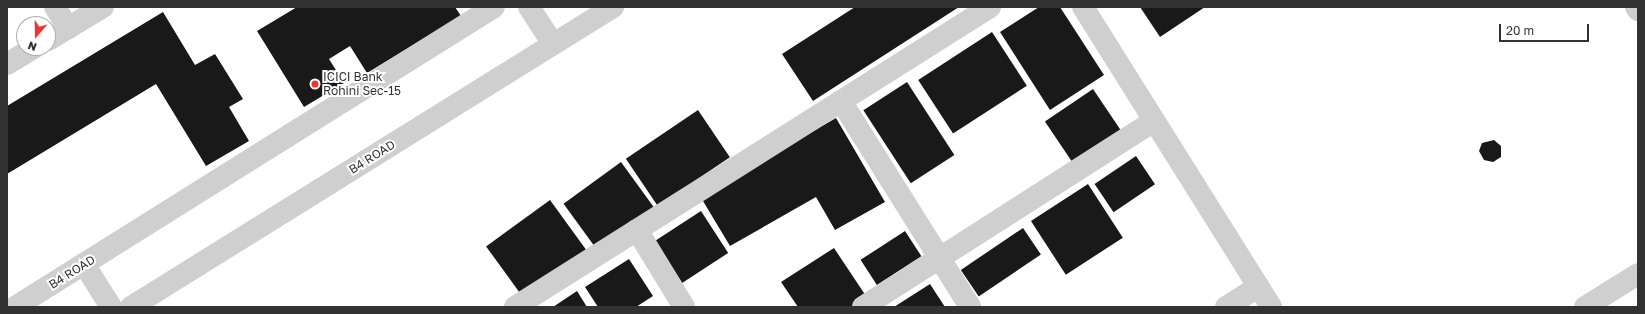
<!DOCTYPE html>
<style>
body{margin:0}
#map{position:relative;width:1645px;height:314px;overflow:hidden;background:#fff;font-family:"Golos Text",sans-serif}
div>[style]{position:absolute}
[style*='--x']{left:calc(var(--x)*1px);top:calc(var(--y)*1px);width:calc(var(--w)*1px);rotate:calc(var(--a)*1deg)}
.building>*{inset:0;background:#191919;transform-origin:0 0}
.minor>*{height:22px;margin:-11px;padding:0 11px;transform-origin:11px;border-radius:11px;background:#cfcfcf}
.dots>*{width:11px;height:11px;translate:-50% -50%;box-sizing:border-box;border:2px solid #fff;border-radius:50%}
span{translate:-50% -50%;white-space:nowrap;text-align:center;line-height:1.15;-webkit-text-stroke:4px #fff;paint-order:stroke}
.poi-label{font-size:12px;color:#323232}
.left{translate:0 -50%;text-align:left}
.street-label{font-size:12px;color:#323232}
.frame{position:absolute;inset:0;border:8px solid #323232;pointer-events:none}
.north{position:absolute;left:16px;top:16px;width:40px;height:40px;box-sizing:border-box;background:#fff;border:1px solid #adadad;border-radius:50%;rotate:200deg;font-size:11px;font-weight:700;line-height:16px;text-align:center;color:#323232}
.north::after{content:'';display:block;margin:auto;width:14px;height:18px;background:#ed3530;clip-path:polygon(50% 0,100% 100%,50% 72%,0 100%)}
.scale{position:absolute;left:1499px;top:24px;width:90px;height:18px;box-sizing:border-box;border:2px solid #323232;border-top:0;padding-left:5px;font-size:12px;line-height:14px;white-space:nowrap;color:#323232;-webkit-text-stroke:3px #fff;paint-order:stroke}
</style>
<div id="map">
<div class="building">
<i style="clip-path:polygon(297px 7px,455px 7px,461px 16px,367px 73px,350px 46px,329px 59px,344px 83px,304px 107px,257px 31px)"></i>
<i style="clip-path:polygon(855px 7px,959px 7px,813px 101px,782px 54px)"></i>
<i style="clip-path:polygon(1039px 7px,1060px 7px,1104px 75px,1050px 110px,1000px 32px)"></i>
<i style="clip-path:polygon(1140px 7px,1205px 7px,1160px 37px)"></i>
<i style="clip-path:polygon(163px 12px,195px 65px,215px 54px,243px 99px,229px 107px,249px 141px,206px 166px,156px 84px,7px 174px,7px 106px)"></i>
<i style="left:992px;top:32px;width:64px;height:88px;rotate:57deg"></i>
<i style="left:907px;top:82px;width:87px;height:52px;rotate:57deg"></i>
<i style="left:1093px;top:89px;width:50px;height:58px;rotate:56deg"></i>
<i style="left:698px;top:110px;width:57px;height:87px;rotate:56deg"></i>
<i style="clip-path:polygon(836px 118px,885px 202px,835px 230px,816px 197px,730px 246px,700px 196px)"></i>
<i style="clip-path:polygon(1494px 140px,1501px 146px,1501px 157px,1493px 162px,1484px 160px,1479px 151px,1482px 143px)"></i>
<i style="left:1136px;top:156px;width:34px;height:50px;rotate:56deg"></i>
<i style="left:621px;top:162px;width:59px;height:71px;rotate:54deg"></i>
<i style="left:1088px;top:184px;width:64px;height:68px;rotate:57deg"></i>
<i style="left:550px;top:200px;width:63px;height:79px;rotate:54deg"></i>
<i style="left:701px;top:211px;width:50px;height:55px;rotate:57deg"></i>
<i style="left:1023px;top:228px;width:32px;height:75px;rotate:56deg"></i>
<i style="left:905px;top:231px;width:30px;height:53px;rotate:57deg"></i>
<i style="clip-path:polygon(834px 248px,868px 299px,855px 307px,798px 307px,781px 282px)"></i>
<i style="clip-path:polygon(629px 259px,653px 296px,636px 307px,598px 307px,585px 287px)"></i>
<i style="clip-path:polygon(930px 284px,945px 307px,894px 307px)"></i>
<i style="clip-path:polygon(577px 291px,587px 307px,553px 307px)"></i>
</div>
<div class="minor">
<i style="--x:55;--y:7;--w:25;--a:58"></i>
<i style="--x:529;--y:7;--w:44;--a:57"></i>
<i style="--x:1083;--y:7;--w:354;--a:57.9"></i>
<i style="--x:1636;--y:7;--w:4;--a:56"></i>
<i style="--x:48;--y:40;--w:64;--a:-31"></i>
<i style="--x:7;--y:64;--w:31;--a:-31"></i>
<i style="--x:841;--y:101;--w:243;--a:57.9"></i>
<i style="--x:637;--y:230;--w:90;--a:58.6"></i>
<i style="--x:84;--y:264;--w:51;--a:57.9"></i>
<i style="--x:15;--y:307;--w:565;--a:-32.06"></i>
<i style="--x:131;--y:307;--w:568;--a:-31.9"></i>
<i style="--x:515;--y:307;--w:562;--a:-32.28"></i>
<i style="--x:863;--y:307;--w:345;--a:-32.6"></i>
<i style="--x:1226;--y:307;--w:38;--a:-32"></i>
<i style="--x:1585;--y:307;--w:62;--a:-31.9"></i>
</div>
<div class="dots">
<i style="left:315px;top:84px;background:#ed3530"></i>
</div>
<div class="poi-label">
<span class="left" style="left:323px;top:84px">ICICI Bank<br>Rohini Sec-15</span>
</div>
<div class="street-label">
<span style="left:372px;top:157px;rotate:-32deg">B4 ROAD</span>
<span style="left:72px;top:272px;rotate:-32deg">B4 ROAD</span>
</div>
<div class="frame"></div>
<div class="north">N</div>
<div class="scale">20 m</div>
</div>
